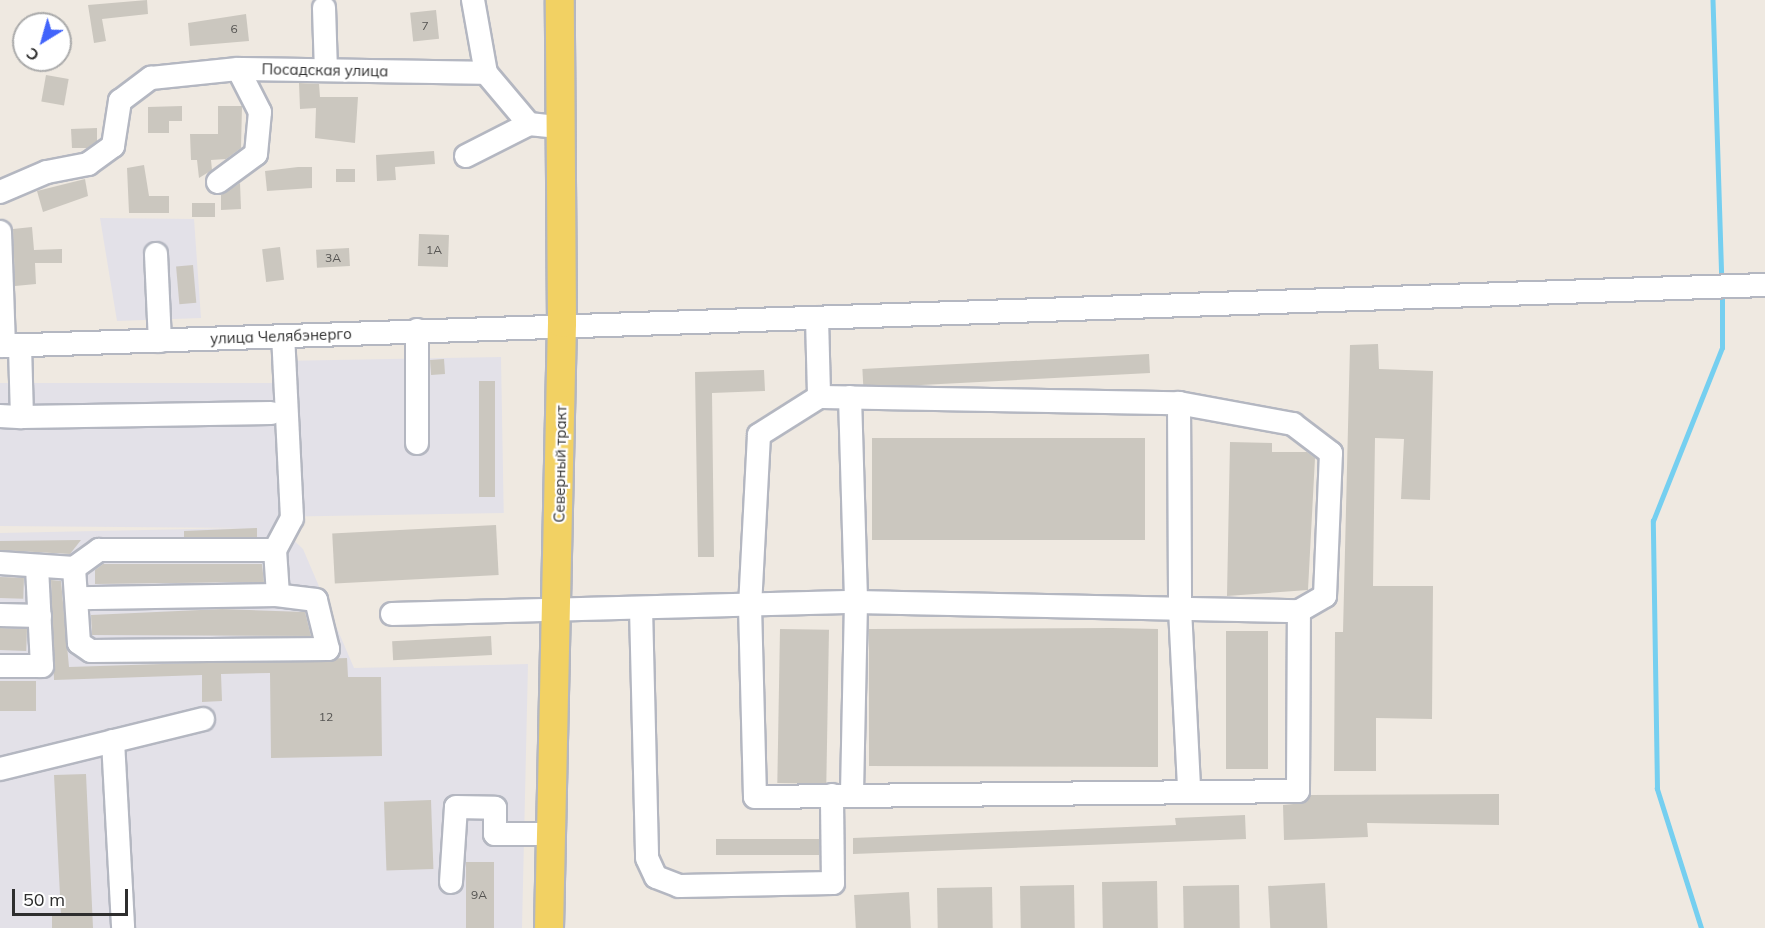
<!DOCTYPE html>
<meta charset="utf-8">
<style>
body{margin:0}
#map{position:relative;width:1765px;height:928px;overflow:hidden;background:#efe9e1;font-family:Mulish,sans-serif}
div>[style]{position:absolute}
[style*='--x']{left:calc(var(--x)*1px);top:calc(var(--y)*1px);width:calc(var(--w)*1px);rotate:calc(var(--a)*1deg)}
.industrial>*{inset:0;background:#e3e1e8;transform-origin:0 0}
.stream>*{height:4.5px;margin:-2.25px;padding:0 2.25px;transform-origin:2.25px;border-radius:2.25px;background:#75cff0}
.building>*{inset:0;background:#cbc7bf;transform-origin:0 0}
.roads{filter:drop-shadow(2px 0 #b4b7c1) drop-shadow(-2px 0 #b4b7c1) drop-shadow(0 2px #b4b7c1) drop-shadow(0 -2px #b4b7c1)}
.minor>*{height:22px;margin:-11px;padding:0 11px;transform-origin:11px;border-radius:11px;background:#fff}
.major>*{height:28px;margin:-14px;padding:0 14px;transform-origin:14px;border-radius:14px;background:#f2d163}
span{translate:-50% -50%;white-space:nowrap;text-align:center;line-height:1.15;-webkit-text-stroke:4.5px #fff;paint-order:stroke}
.number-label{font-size:12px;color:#555452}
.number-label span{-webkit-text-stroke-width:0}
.street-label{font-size:15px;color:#2e2e2e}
.north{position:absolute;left:12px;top:12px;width:60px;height:60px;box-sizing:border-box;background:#fff;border:2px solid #ababab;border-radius:50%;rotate:217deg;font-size:16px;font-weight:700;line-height:24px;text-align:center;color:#2e2e2e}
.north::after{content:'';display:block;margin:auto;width:21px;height:27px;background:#4264fb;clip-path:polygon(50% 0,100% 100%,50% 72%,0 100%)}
.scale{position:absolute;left:12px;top:889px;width:116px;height:27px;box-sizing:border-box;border:3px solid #2e2e2e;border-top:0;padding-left:8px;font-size:18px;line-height:21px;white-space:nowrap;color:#2e2e2e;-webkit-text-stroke:4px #fff;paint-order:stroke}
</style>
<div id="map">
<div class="industrial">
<i style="clip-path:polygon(100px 218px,194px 219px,201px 318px,117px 321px)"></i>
<i style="left:501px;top:357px;width:156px;height:209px;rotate:89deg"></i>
<i style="clip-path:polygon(0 383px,275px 383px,281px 528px,303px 549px,354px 668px,528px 664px,522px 928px,0 928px,0 533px,243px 528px,0 526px)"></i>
</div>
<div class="stream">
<i style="--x:1713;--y:0;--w:279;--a:88.2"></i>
<i style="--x:1701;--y:928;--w:146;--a:-107.6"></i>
<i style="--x:1657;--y:789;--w:268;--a:-90.9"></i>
<i style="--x:1653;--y:521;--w:186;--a:-68.3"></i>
<i style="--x:1722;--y:348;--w:55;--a:-90"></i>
</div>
<div class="building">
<i style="clip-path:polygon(147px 0,148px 14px,102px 19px,106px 41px,94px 43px,88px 5px)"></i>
<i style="left:436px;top:10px;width:29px;height:26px;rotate:84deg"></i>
<i style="clip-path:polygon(246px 14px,249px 41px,190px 46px,188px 23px)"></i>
<i style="left:46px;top:75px;width:23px;height:27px;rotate:10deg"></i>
<i style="clip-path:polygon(299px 83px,319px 84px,320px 97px,358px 97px,355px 143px,315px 138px,316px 108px,300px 109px)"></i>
<i style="clip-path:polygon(182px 106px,182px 121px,169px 121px,169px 133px,148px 133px,148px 107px)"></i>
<i style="clip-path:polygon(218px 106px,242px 106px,241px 148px,226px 159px,211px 160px,212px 170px,199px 178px,197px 160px,191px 160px,190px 134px,218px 134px)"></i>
<i style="clip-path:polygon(97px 128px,97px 141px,87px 148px,72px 148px,71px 129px)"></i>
<i style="clip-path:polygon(434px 151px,435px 164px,395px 167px,396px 180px,377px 181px,376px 155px)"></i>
<i style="clip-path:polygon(144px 165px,149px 196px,169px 196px,169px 213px,129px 213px,127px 168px)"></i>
<i style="clip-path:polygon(298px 167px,312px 167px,312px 188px,267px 191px,265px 171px)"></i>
<i style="left:336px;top:169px;width:19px;height:13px"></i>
<i style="clip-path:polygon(85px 179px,88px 196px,43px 212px,37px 191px)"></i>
<i style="clip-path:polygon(240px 183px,241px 209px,221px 210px,221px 195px)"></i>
<i style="left:192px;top:203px;width:23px;height:14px"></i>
<i style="clip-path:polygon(32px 227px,34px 250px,62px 249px,62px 263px,35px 263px,36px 284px,15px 286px,13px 229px)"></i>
<i style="left:419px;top:234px;width:30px;height:32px;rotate:2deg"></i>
<i style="left:280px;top:247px;width:33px;height:18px;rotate:83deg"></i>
<i style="left:349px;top:248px;width:18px;height:33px;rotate:87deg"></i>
<i style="left:193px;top:265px;width:38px;height:17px;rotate:85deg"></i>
<i style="clip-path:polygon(1378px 344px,1379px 369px,1433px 371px,1430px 500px,1401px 499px,1404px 439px,1375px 438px,1373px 586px,1433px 586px,1432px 719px,1376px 718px,1376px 771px,1334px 771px,1335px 632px,1343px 632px,1350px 345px)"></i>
<i style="left:1149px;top:354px;width:19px;height:287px;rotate:87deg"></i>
<i style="left:444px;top:359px;width:15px;height:14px;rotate:86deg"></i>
<i style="clip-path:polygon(764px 370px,765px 391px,712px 393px,714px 557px,698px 557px,695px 372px)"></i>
<i style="left:479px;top:381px;width:16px;height:116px"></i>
<i style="left:872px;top:438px;width:273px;height:102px"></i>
<i style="clip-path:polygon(1230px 442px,1272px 443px,1272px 452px,1307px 452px,1315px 458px,1308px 590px,1227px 596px)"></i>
<i style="left:496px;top:525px;width:50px;height:164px;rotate:87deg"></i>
<i style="clip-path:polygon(257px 528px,257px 537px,184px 537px,184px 531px)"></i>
<i style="clip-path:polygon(81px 540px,70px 554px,0 550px,0 541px)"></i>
<i style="clip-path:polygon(103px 564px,262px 564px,264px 582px,95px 584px,95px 570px)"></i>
<i style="left:0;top:577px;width:24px;height:21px;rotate:2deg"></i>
<i style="clip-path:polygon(51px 580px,61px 581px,69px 667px,347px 658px,348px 677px,381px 677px,382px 756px,271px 758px,270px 673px,221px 674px,222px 701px,202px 702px,202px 675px,54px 680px)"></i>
<i style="clip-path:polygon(222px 609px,305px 612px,311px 636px,92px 635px,91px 615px)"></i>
<i style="left:0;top:628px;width:27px;height:22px;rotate:2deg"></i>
<i style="clip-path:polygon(1112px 628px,1158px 629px,1158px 767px,869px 766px,869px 629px)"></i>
<i style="left:780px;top:629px;width:49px;height:154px;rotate:1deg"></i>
<i style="left:1226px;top:631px;width:42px;height:138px"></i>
<i style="left:491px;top:636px;width:19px;height:99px;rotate:87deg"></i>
<i style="left:36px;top:681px;width:30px;height:36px;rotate:90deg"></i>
<i style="clip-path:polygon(86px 774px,93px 928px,52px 928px,52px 916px,61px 916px,54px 775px)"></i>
<i style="clip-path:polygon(1499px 794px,1499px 825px,1367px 823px,1368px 837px,1284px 840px,1283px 805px,1304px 803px,1311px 795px)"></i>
<i style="left:431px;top:800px;width:69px;height:47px;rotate:88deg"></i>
<i style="clip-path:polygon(1245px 815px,1246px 839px,853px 854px,853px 838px,1176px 825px,1175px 818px)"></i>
<i style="left:819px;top:839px;width:16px;height:103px;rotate:90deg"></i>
<i style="left:466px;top:862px;width:28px;height:66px"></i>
<i style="left:1157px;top:881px;width:47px;height:55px;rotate:89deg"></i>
<i style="left:1325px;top:883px;width:45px;height:57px;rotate:87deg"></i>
<i style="left:1074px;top:885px;width:43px;height:54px;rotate:89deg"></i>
<i style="left:1239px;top:885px;width:43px;height:56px;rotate:89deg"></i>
<i style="left:992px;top:887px;width:41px;height:55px;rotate:89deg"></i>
<i style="left:909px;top:892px;width:36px;height:55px;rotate:87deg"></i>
</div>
<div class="roads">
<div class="minor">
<i style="--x:473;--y:0;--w:74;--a:79.9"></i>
<i style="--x:324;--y:8;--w:62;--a:88.2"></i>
<i style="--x:466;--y:156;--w:71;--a:-26.9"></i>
<i style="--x:218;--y:182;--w:47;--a:-36.4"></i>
<i style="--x:256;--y:154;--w:42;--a:-84.6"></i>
<i style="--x:260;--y:112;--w:48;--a:-117.1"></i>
<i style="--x:0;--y:192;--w:51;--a:-23.1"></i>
<i style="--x:47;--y:172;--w:42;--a:-11"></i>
<i style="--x:88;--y:164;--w:31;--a:-36"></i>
<i style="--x:113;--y:146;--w:46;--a:-81.2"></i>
<i style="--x:120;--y:101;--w:39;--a:-37"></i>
<i style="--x:151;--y:78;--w:87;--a:-5.9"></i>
<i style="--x:238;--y:69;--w:248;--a:0.9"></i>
<i style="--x:486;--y:73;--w:67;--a:49.9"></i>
<i style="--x:529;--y:124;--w:30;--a:6"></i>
<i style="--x:0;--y:232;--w:114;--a:88"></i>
<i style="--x:156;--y:254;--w:87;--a:87.4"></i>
<i style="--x:817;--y:318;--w:79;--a:88.5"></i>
<i style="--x:819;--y:397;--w:360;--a:1"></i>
<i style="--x:1179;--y:403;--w:206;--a:89.7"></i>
<i style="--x:1180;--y:609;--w:180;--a:87.1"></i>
<i style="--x:417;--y:330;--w:113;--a:90"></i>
<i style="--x:0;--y:346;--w:1766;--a:-1.98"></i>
<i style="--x:20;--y:346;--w:71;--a:88.4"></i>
<i style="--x:22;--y:417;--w:249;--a:-0.9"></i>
<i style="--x:819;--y:397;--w:71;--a:147.7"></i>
<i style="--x:759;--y:435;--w:171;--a:93"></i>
<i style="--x:750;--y:606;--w:191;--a:88.5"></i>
<i style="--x:755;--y:797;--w:543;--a:-0.63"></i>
<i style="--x:1298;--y:791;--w:180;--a:-89.7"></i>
<i style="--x:1299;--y:611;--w:30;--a:-30"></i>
<i style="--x:1325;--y:596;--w:143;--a:-87.6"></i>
<i style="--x:1331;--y:453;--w:48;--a:-142.7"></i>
<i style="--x:1293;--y:424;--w:116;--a:-169.6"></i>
<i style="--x:850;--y:397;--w:205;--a:88.3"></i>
<i style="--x:856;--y:602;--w:192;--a:91.2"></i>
<i style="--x:0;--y:416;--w:22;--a:3"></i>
<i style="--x:0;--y:563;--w:74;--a:3.9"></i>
<i style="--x:74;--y:568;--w:31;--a:-36"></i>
<i style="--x:99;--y:550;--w:176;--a:0"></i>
<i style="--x:74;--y:568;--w:75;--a:86.2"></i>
<i style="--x:79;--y:643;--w:14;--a:34"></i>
<i style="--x:91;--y:651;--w:237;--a:-0.5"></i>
<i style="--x:328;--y:649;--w:50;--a:-103.8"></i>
<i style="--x:316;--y:600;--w:38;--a:-173"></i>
<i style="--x:278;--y:595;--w:200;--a:179.1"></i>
<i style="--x:278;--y:595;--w:45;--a:-93.8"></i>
<i style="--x:275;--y:550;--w:36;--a:-62"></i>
<i style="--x:292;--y:518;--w:182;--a:-92.8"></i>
<i style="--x:641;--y:608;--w:250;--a:88.6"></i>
<i style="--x:647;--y:858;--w:21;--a:65"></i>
<i style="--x:656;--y:877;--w:25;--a:21"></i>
<i style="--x:679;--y:886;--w:154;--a:-1.1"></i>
<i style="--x:833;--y:883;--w:88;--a:-90.7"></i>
<i style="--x:392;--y:614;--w:464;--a:-1.5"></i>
<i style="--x:856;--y:602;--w:443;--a:1.2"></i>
<i style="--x:0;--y:615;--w:40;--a:1.4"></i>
<i style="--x:0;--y:666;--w:42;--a:0"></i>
<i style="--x:42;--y:666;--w:100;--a:-92.9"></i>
<i style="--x:113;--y:741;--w:187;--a:86.9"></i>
<i style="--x:0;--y:769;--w:209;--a:-13.8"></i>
<i style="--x:451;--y:882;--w:75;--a:-86.2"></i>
<i style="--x:456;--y:807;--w:39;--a:1"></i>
<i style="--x:495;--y:808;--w:26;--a:90"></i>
<i style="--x:495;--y:834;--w:56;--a:0"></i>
</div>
<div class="major">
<i style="--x:549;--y:928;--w:605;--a:-88.77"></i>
<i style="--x:562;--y:323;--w:323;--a:-90.4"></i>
</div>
</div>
<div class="number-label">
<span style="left:425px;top:26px">7</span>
<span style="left:234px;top:29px">6</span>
<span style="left:434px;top:250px">1А</span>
<span style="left:333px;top:258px">3А</span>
<span style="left:326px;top:717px">12</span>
<span style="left:479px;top:895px">9А</span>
</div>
<div class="street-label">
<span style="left:325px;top:70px;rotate:1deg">Посадская улица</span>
<span style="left:281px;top:336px;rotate:-2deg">улица Челябэнерго</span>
<span style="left:560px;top:464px;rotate:-89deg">Северный тракт</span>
</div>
<div class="north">С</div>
<div class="scale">50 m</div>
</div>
